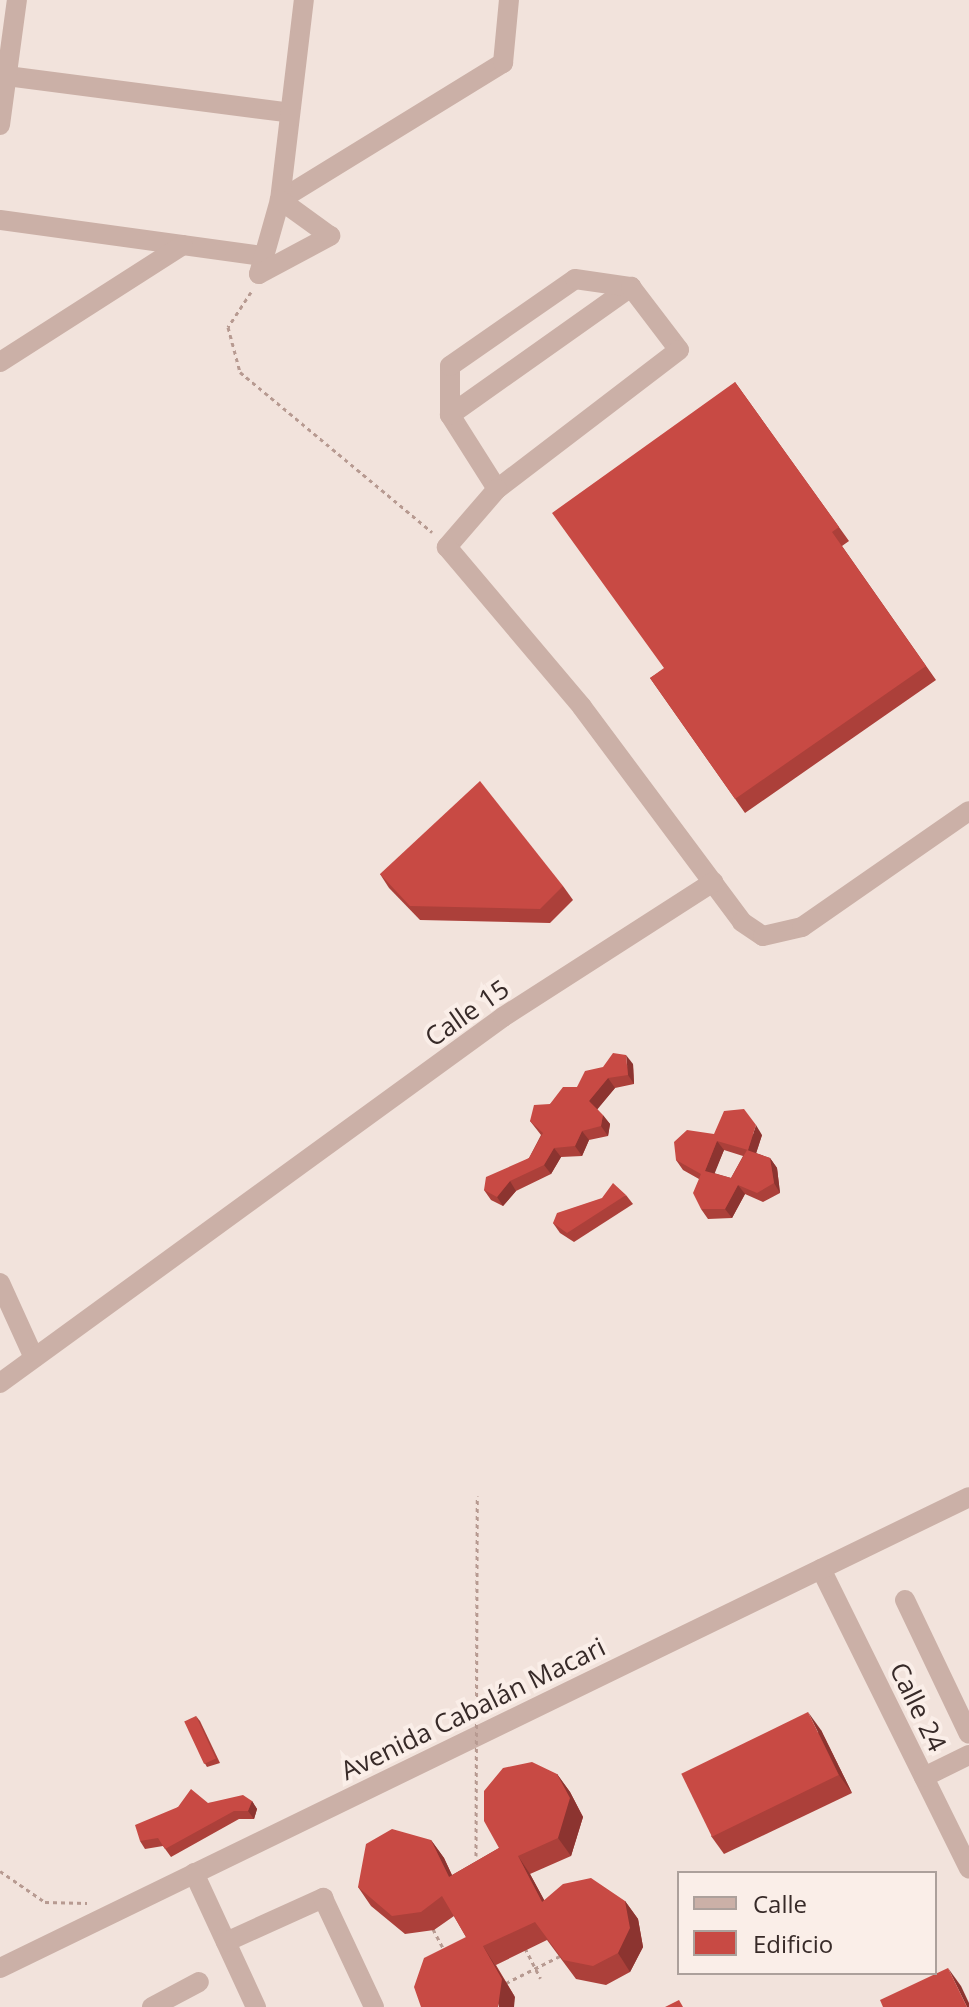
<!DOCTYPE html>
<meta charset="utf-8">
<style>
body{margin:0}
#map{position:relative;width:969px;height:2007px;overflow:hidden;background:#f2e3dc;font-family:"Open Sans",sans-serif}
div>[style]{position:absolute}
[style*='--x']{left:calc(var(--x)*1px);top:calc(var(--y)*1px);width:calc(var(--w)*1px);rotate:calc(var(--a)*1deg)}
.path>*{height:3px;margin-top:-1.5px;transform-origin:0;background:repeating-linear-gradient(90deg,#b79a91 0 4px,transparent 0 8px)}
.minor>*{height:20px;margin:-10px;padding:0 10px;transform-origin:10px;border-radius:10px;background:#cbb0a7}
.path-bridge>*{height:3px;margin-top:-1.5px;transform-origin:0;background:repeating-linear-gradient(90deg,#b79a91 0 4px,transparent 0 8px)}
.wall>*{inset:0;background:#ac403a}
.shaded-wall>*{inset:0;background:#8c3430}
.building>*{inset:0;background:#c84a44;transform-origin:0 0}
span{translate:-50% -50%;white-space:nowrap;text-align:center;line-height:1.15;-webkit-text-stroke:8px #faeee8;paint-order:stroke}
.street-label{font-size:26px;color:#372a28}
.legend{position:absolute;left:677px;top:1871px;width:260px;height:104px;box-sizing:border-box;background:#faeee8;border:2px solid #aca09b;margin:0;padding:10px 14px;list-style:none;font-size:24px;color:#372a28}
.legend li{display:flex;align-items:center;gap:16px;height:40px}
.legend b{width:40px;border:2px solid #aca09b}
</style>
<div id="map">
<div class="path">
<i style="--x:251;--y:292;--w:42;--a:123.3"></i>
<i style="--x:228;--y:327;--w:47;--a:75.1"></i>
<i style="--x:240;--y:372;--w:250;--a:39.8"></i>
<i style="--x:0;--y:1871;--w:55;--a:34.6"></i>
<i style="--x:45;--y:1902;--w:42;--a:1.4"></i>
<i style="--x:433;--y:1929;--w:24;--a:62"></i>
<i style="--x:525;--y:1948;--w:34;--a:63"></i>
<i style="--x:506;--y:1983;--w:60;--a:-26.6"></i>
</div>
<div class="minor">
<i style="--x:7;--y:76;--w:285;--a:7.4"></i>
<i style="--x:0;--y:125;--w:126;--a:-82.3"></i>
<i style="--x:280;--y:200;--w:262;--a:-31.6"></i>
<i style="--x:503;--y:63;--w:63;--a:-84.6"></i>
<i style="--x:0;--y:220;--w:266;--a:7.8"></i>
<i style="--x:259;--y:274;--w:77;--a:-74.2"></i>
<i style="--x:280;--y:200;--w:201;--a:-83.2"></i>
<i style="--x:259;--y:274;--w:81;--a:-28.2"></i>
<i style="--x:330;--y:236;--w:62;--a:-144.2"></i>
<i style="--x:0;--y:362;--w:217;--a:-32.6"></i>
<i style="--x:450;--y:415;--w:222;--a:-35.3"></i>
<i style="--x:497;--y:489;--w:88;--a:-122.4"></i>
<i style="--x:450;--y:415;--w:49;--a:-90"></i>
<i style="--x:450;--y:366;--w:152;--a:-34.8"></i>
<i style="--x:575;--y:279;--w:57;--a:8.1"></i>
<i style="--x:631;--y:287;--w:79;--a:52.7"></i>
<i style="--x:679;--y:350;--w:229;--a:142.6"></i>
<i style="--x:497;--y:489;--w:77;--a:130.8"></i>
<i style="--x:447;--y:547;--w:209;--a:49.8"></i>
<i style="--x:582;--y:707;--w:268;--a:53.3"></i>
<i style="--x:742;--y:922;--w:25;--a:34"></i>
<i style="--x:763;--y:936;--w:40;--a:-13"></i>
<i style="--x:802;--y:927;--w:203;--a:-34.8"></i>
<i style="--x:0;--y:1283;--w:82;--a:65.6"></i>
<i style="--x:0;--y:1383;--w:622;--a:-36.04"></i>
<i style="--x:503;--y:1017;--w:250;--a:-32.7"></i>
<i style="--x:821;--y:1569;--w:334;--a:63.7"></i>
<i style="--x:905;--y:1600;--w:148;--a:64.5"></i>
<i style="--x:924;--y:1777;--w:50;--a:-26.1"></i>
<i style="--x:194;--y:1873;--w:148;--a:65.2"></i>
<i style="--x:226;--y:1942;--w:107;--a:-24.4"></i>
<i style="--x:323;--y:1898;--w:120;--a:64.9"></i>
<i style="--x:0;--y:1968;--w:1077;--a:-25.92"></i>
<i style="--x:152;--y:2007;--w:53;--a:-28"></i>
</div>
<div class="path-bridge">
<i style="--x:476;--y:1856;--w:360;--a:-89.8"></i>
</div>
<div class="wall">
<i style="clip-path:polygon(735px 382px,849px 541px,842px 546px,936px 680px,745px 813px,650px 678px,664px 669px)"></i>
<i style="clip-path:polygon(380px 874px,563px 886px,573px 900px,550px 923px,420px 920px,389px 888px)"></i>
<i style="clip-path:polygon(633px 1064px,634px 1084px,615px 1088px,597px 1109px,610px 1124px,608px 1136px,589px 1140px,582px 1156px,561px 1157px,551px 1174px,516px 1191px,503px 1206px,491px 1200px,484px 1190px,529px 1158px,541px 1135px,530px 1121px,550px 1104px,577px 1087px)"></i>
<i style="clip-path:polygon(evenodd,714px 1134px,762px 1135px,756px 1153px,770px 1158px,777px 1168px,780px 1193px,763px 1202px,745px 1194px,732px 1218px,708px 1219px,701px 1209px,699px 1179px,683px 1170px,676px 1160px,714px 1134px,724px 1150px,743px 1156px,731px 1178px,714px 1173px,724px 1150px)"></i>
<i style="clip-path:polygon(626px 1195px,633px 1204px,574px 1242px,560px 1233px,553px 1223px)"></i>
<i style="clip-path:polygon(196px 1716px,200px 1721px,220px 1763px,207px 1767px,204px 1762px)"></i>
<i style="clip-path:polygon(821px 1730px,852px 1793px,724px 1854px,711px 1836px)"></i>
<i style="clip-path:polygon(557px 1774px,570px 1792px,583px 1817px,571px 1856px,530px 1874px,544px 1900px,625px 1901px,638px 1919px,643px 1947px,630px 1972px,606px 1985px,576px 1979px,547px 1940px,496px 1965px,515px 1997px,466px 1937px,454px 1916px,434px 1930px,405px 1934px,371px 1906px,358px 1887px,431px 1840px,444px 1858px,452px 1875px,499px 1848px)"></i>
<i style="clip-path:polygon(252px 1801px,257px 1809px,254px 1819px,239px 1819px,171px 1857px,163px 1846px,145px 1849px,140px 1841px,178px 1807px,208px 1803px)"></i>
</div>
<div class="shaded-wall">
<i style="clip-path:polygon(626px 1055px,633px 1064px,634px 1084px,628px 1075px)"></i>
<i style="clip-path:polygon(608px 1078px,615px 1088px,596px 1111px,589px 1101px)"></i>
<i style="clip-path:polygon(603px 1115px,610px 1124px,608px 1136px,601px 1126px)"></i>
<i style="clip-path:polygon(756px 1125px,762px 1135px,754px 1160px,748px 1150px)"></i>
<i style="clip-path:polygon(582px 1131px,589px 1140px,582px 1156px,575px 1146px)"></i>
<i style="clip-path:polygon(717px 1141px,724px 1150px,712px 1180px,705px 1171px)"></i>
<i style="clip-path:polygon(554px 1148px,561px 1157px,551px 1174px,544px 1165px)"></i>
<i style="clip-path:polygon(770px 1158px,777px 1168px,780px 1193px,774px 1183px)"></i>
<i style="clip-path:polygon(510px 1181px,516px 1191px,503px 1206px,497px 1197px)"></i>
<i style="clip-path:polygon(738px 1185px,745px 1194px,732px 1218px,725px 1209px)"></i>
<i style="clip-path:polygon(808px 1712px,821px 1730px,852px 1793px,839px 1775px)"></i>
<i style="clip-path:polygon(557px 1774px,570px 1792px,583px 1817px,571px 1856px,558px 1838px)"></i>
<i style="clip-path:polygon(252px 1801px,257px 1809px,254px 1819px,248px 1811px)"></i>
<i style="clip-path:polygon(431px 1840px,444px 1858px,461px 1895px,449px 1877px)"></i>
<i style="clip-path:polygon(518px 1856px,530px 1874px,555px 1920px,542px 1902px)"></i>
<i style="clip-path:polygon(625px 1901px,638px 1919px,643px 1947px,630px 1972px,618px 1953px)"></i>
<i style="clip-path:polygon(483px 1946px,515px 1997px,514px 2007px,499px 2007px)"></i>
<i style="clip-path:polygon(948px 1968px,961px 1986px,969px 2003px,969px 2007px,967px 2007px)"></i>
</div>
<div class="building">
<i style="clip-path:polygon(735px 382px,839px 527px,832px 532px,926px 666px,735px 799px,650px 678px,664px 668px,552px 513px)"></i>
<i style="clip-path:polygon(480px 781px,563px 886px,540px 909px,410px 906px,380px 874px)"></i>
<i style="clip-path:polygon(613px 1053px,626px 1055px,628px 1075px,608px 1078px,589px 1101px,603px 1115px,601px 1126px,582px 1131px,575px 1146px,554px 1148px,544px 1165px,510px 1181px,497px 1197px,484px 1190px,486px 1177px,529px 1158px,543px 1133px,530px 1121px,534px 1105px,550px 1104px,563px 1087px,577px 1087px,585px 1071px,603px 1067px)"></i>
<i style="clip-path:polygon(744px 1109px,756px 1125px,748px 1150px,717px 1141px,705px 1171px,731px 1178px,747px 1150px,770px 1158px,774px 1183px,757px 1193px,738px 1185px,725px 1209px,701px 1209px,693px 1193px,701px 1174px,676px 1160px,674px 1142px,687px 1130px,714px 1134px,724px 1111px)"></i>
<i style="clip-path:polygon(613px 1183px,626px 1195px,567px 1233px,553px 1223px,557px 1213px,602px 1198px)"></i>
<i style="left:808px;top:1712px;width:70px;height:141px;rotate:64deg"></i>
<i style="left:196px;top:1716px;width:47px;height:13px;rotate:65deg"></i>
<i style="clip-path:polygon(532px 1762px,557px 1774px,570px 1798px,558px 1838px,518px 1856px,542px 1902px,563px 1884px,591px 1878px,625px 1901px,630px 1928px,618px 1953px,593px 1966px,563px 1960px,535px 1922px,483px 1946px,502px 1979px,498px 2007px,421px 2007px,414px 1987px,424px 1958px,466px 1937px,442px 1896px,421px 1912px,392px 1916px,358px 1887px,366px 1844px,392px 1829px,431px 1840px,449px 1877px,499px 1848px,484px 1821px,484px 1791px,503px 1768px)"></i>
<i style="clip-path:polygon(191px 1789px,208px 1803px,243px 1795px,252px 1801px,248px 1811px,234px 1811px,165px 1849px,158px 1838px,140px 1841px,135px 1825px,178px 1807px)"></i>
<i style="clip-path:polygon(948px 1968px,967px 2007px,883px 2007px,880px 2000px)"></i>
<i style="clip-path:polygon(679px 2000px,683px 2007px,665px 2007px)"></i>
</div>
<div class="street-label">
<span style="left:467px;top:1013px;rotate:-35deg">Calle 15</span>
<span style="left:918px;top:1707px;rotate:64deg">Calle 24</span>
<span style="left:473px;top:1709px;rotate:-26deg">Avenida Cabalán Macari</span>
</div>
<ul class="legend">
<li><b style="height:10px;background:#cbb0a7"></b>Calle</li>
<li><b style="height:22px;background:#c84a44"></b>Edificio</li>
</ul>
</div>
